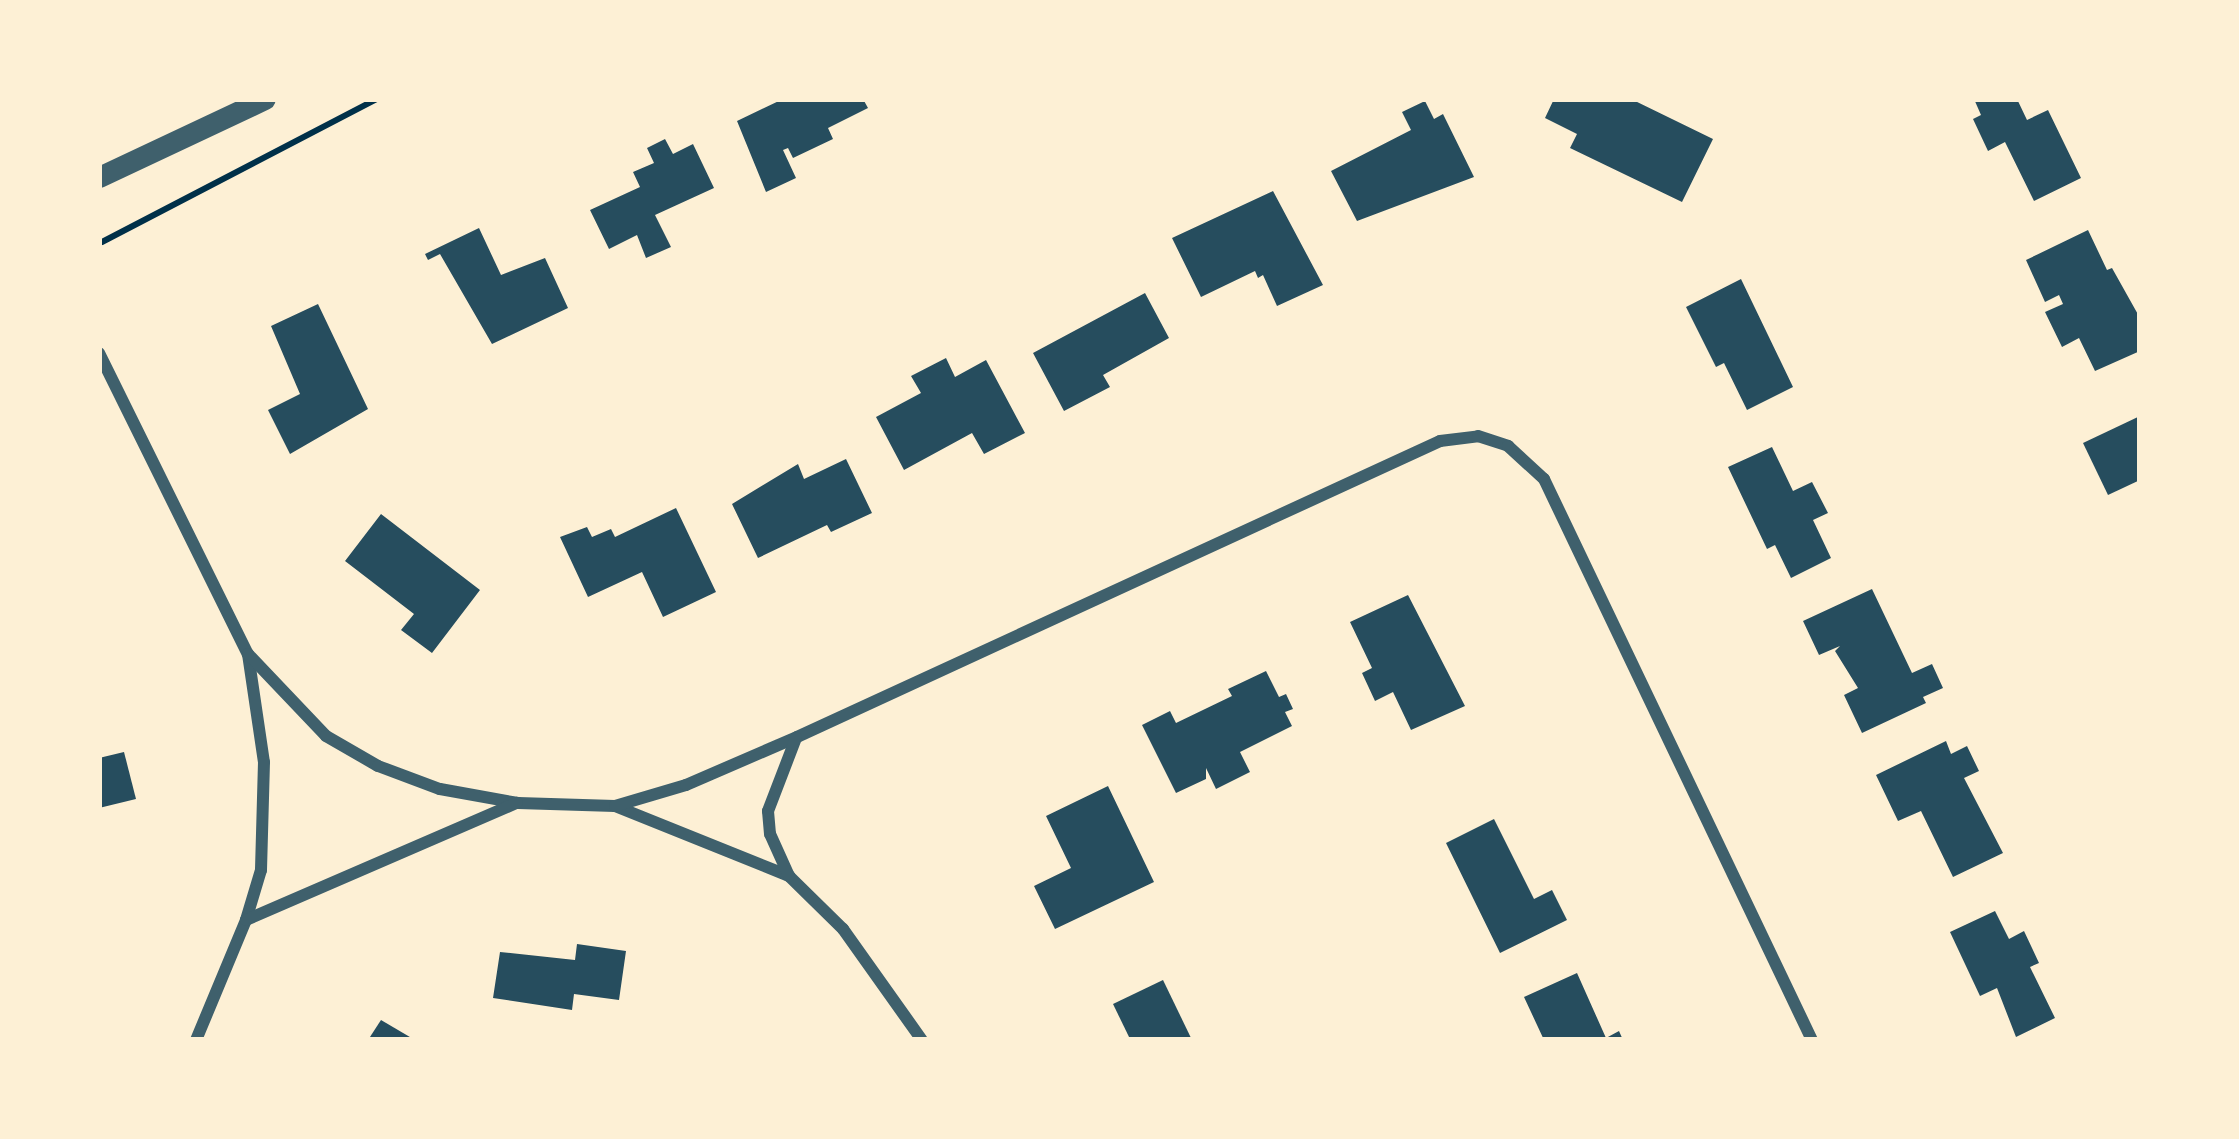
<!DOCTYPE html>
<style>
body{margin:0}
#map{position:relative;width:2239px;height:1139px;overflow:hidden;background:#fdf0d5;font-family:"Fira Sans Condensed",sans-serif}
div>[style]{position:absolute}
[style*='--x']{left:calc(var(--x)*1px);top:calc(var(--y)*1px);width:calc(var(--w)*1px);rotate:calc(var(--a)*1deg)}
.building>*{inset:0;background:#264d5e}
.path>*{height:6px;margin:-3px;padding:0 3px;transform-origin:3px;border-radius:3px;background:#003049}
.minor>*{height:12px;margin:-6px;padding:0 6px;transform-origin:6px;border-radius:6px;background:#3f606c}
.tertiary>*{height:21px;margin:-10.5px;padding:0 10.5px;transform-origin:10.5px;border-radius:10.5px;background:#3f606c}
span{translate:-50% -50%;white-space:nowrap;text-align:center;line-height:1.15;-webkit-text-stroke:10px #fdf0d5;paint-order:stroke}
.frame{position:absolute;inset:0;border:102px solid #fdf0d5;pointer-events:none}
</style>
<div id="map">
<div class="building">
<i style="clip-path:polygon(783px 99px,863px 99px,868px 108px,828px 128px,833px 139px,793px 158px,788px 148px,783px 150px,796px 178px,766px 192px,737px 121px)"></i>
<i style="clip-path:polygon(1554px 99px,1631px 99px,1713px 139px,1682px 202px,1570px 148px,1577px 134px,1545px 118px)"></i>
<i style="clip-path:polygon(1974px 99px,2017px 99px,2027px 120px,2048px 110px,2081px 178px,2034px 201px,2005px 142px,1988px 151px,1973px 119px,1981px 115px)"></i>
<i style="clip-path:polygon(1425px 101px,1434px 119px,1443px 114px,1474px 177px,1357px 221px,1331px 171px,1411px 130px,1402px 112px)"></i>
<i style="clip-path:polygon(665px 139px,673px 154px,693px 144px,714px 188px,655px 215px,671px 247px,646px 258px,637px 235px,609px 249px,590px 210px,640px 187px,633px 172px,654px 163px,647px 148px)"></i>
<i style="clip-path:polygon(1273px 191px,1323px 285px,1277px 306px,1263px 275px,1258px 278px,1255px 271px,1201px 297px,1172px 238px)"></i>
<i style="clip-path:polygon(479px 228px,501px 275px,545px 258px,568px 308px,492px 344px,440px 254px,428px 260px,425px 254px)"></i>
<i style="clip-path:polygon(2088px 230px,2107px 270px,2112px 268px,2140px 318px,2140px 351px,2095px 371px,2079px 338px,2062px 347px,2045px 312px,2063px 304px,2059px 295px,2045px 302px,2026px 260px)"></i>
<i style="clip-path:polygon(1741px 279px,1793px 387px,1747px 410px,1724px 363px,1716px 367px,1686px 307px)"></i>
<i style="clip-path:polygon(1145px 293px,1169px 338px,1103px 375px,1110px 387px,1064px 411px,1033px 353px)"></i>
<i style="clip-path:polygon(318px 304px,368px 409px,290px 454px,268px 410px,300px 394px,271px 326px)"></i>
<i style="clip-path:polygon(946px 358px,955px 377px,986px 360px,1025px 433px,984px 454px,972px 433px,904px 470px,876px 417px,921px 393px,911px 376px)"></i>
<i style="clip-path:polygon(2140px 416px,2140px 480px,2108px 495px,2083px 443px)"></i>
<i style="clip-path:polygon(1772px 447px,1793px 491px,1812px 482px,1828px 513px,1813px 520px,1831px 558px,1791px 578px,1775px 545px,1767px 549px,1728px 467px)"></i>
<i style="clip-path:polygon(846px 459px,872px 513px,831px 532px,827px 525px,758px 558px,732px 504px,798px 464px,804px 479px)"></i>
<i style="clip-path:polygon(676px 508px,716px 592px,663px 617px,642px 572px,588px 597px,560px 537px,587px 527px,592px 537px,611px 529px,615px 537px)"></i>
<i style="clip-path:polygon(381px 514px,480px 590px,432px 653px,401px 630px,414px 614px,345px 561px)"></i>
<i style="clip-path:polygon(1872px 589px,1912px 673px,1932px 664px,1943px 688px,1923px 697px,1926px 703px,1862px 733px,1844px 695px,1858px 688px,1835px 651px,1840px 646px,1819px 655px,1803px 621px)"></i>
<i style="clip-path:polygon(1408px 595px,1465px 706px,1411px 730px,1393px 692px,1375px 701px,1362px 673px,1372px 668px,1350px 622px)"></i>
<i style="clip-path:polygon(1266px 671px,1279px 697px,1286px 694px,1293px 709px,1285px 712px,1292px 726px,1240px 752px,1250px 772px,1216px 789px,1206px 768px,1206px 779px,1176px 793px,1142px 725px,1170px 711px,1176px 723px,1232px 696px,1228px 689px)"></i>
<i style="clip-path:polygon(1946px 741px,1951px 754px,1967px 746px,1979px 771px,1964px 778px,2003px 853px,1953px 877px,1921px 811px,1898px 821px,1876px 775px)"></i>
<i style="clip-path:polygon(124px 752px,136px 799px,99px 808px,99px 758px)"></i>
<i style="clip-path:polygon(1108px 786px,1154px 882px,1055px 929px,1034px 886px,1071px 868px,1046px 816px)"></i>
<i style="clip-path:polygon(1494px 819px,1534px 899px,1552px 890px,1567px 920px,1500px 953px,1446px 843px)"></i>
<i style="clip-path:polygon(1995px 911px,2009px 939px,2024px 931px,2039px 963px,2030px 967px,2055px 1018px,2016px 1037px,1997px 988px,1980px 996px,1950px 932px)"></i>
<i style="clip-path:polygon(577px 944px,626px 951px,619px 1000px,574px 994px,572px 1010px,493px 998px,500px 952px,575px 960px)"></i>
<i style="clip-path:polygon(1577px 973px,1606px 1038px,1619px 1031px,1623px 1040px,1544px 1040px,1524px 997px)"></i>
<i style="clip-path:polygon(1163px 980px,1192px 1040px,1130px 1039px,1113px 1004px)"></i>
<i style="clip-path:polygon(381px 1020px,415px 1040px,368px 1040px)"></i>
</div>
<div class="path">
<i style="--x:102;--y:242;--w:310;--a:-27.5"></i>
</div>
<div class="minor">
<i style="--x:99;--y:353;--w:336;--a:63.7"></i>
<i style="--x:248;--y:654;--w:109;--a:81.6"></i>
<i style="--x:264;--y:762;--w:108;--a:91.6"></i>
<i style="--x:261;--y:870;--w:52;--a:106.7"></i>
<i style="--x:246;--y:920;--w:130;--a:112.6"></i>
<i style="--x:248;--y:654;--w:113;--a:46.4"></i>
<i style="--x:326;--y:736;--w:60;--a:30"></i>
<i style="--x:378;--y:766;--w:66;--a:20.4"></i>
<i style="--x:440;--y:789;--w:79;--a:10.2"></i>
<i style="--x:518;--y:803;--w:97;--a:1.8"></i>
<i style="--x:615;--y:806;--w:188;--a:21.9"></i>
<i style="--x:789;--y:876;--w:76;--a:44.5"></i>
<i style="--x:843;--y:929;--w:136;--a:54.6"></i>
<i style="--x:615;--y:806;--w:74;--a:-16.5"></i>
<i style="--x:686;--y:785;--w:121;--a:-23.4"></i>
<i style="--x:797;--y:737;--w:708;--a:-24.72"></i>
<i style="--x:1440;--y:441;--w:38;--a:-7"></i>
<i style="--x:1478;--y:436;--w:32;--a:18"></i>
<i style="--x:1508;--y:446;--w:49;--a:42.5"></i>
<i style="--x:1544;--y:479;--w:622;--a:64.47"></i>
<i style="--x:789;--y:876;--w:46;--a:-114.3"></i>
<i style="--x:770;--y:834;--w:23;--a:-95"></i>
<i style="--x:768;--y:811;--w:78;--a:-69"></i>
<i style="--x:246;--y:920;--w:295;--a:-23.4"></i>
</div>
<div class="tertiary">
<i style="--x:99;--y:177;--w:183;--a:-25.2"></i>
</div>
<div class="frame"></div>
</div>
